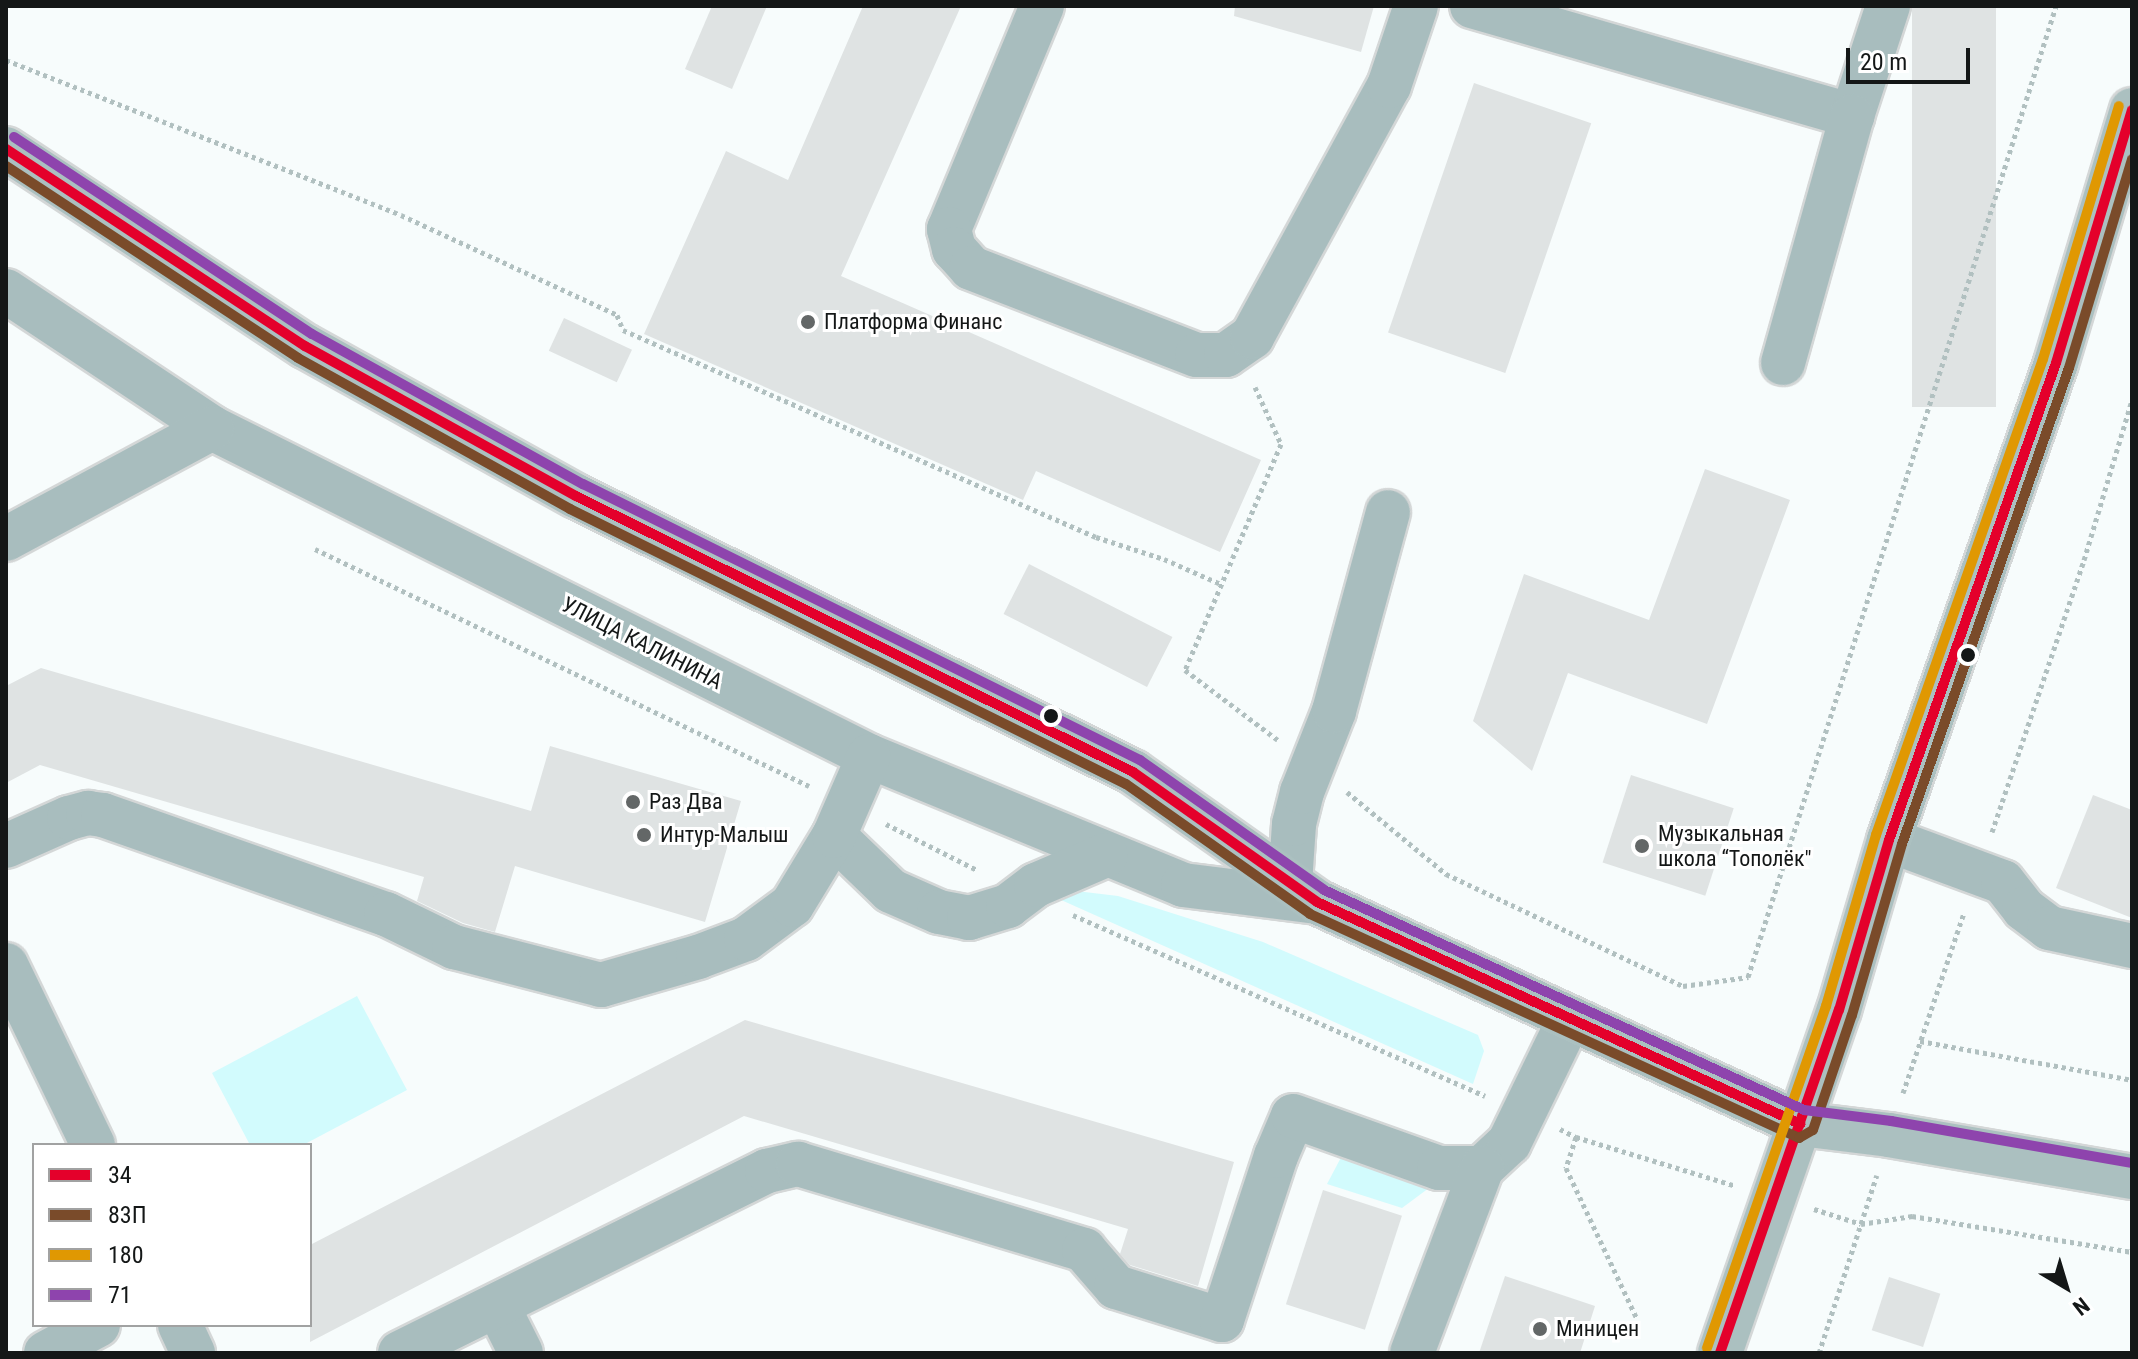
<!DOCTYPE html>
<meta charset="utf-8">
<style>
body{margin:0}
#map{position:relative;width:2138px;height:1359px;overflow:hidden;background:#f7fcfc;font-family:"Roboto Condensed",sans-serif}
div>[style]{position:absolute}
[style*='--x']{left:calc(var(--x)*1px);top:calc(var(--y)*1px);width:calc(var(--w)*1px);rotate:calc(var(--a)*1deg)}
.green>*{inset:0;background:#d2fbfd}
.building>*{inset:0;background:#dfe3e3;transform-origin:0 0}
.path>*{height:5px;margin-top:-2.5px;transform-origin:0;background:repeating-linear-gradient(90deg,#b1c0c0 0 4px,transparent 0 8px)}
.roads{filter:drop-shadow(2px 0 #d4d7d7) drop-shadow(-2px 0 #d4d7d7) drop-shadow(0 2px #d4d7d7) drop-shadow(0 -2px #d4d7d7)}
.minor>*{height:44px;margin:-22px;padding:0 22px;transform-origin:22px;border-radius:22px;background:#a8bdbe}
.major>*{height:44px;margin:-22px;padding:0 22px;transform-origin:22px;border-radius:22px;background:#abc0c0}
.bus-1>*{height:10px;margin:-5px;padding:0 5px;transform-origin:5px;border-radius:5px;background:#e4002b}
.bus-2>*{height:10px;margin:-5px;padding:0 5px;transform-origin:5px;border-radius:5px;background:#7a4b2a}
.bus-3>*{height:10px;margin:-5px;padding:0 5px;transform-origin:5px;border-radius:5px;background:#e09802}
.bus-4>*{height:10px;margin:-5px;padding:0 5px;transform-origin:5px;border-radius:5px;background:#8e44ad}
.dots>*{width:22px;height:22px;translate:-50% -50%;box-sizing:border-box;border:4px solid #fff;border-radius:50%}
span{translate:-50% -50%;white-space:nowrap;text-align:center;line-height:1.15;-webkit-text-stroke:6px #fff;paint-order:stroke}
.poi-label{font-size:22px;color:#141717}
.left{translate:0 -50%;text-align:left}
.street-label{font-size:22px;color:#141717}
.frame{position:absolute;inset:0;border:8px solid #141717;pointer-events:none}
.legend{position:absolute;left:32px;top:1143px;width:280px;height:184px;box-sizing:border-box;background:#fff;border:2px solid #a1a2a2;margin:0;padding:10px 14px;list-style:none;font-size:24px;color:#141717}
.legend li{display:flex;align-items:center;gap:16px;height:40px}
.legend b{width:40px;border:2px solid #a1a2a2}
.north{position:absolute;left:2026px;top:1247px;width:80px;height:80px;-webkit-text-stroke:6px #fff;paint-order:stroke;rotate:142deg;font-size:22px;font-weight:700;line-height:32px;text-align:center;color:#141717}
.north::after{content:'';display:block;margin:auto;width:28px;height:36px;background:#141717;clip-path:polygon(50% 0,100% 100%,50% 72%,0 100%)}
.scale{position:absolute;left:1846px;top:48px;width:124px;height:36px;box-sizing:border-box;border:4px solid #141717;border-top:0;padding-left:10px;font-size:24px;line-height:28px;white-space:nowrap;color:#141717;-webkit-text-stroke:6px #fff;paint-order:stroke}
</style>
<div id="map">
<div class="green">
<i style="clip-path:polygon(1068px 890px,1118px 896px,1263px 942px,1478px 1035px,1484px 1051px,1473px 1084px,1050px 895px)"></i>
<i style="clip-path:polygon(357px 996px,407px 1090px,303px 1145px,250px 1145px,212px 1073px)"></i>
<i style="clip-path:polygon(1346px 1148px,1433px 1185px,1402px 1208px,1327px 1184px)"></i>
</div>
<div class="building">
<i style="clip-path:polygon(712px 6px,767px 6px,732px 89px,685px 69px)"></i>
<i style="clip-path:polygon(863px 6px,961px 6px,841px 276px,1261px 460px,1220px 552px,1036px 471px,1023px 500px,644px 334px,726px 151px,788px 180px)"></i>
<i style="clip-path:polygon(1235px 6px,1374px 6px,1361px 52px,1234px 16px)"></i>
<i style="left:1912px;top:6px;width:84px;height:401px"></i>
<i style="left:1474px;top:83px;width:124px;height:264px;rotate:19deg"></i>
<i style="left:564px;top:318px;width:75px;height:36px;rotate:25deg"></i>
<i style="clip-path:polygon(1705px 469px,1790px 500px,1707px 724px,1568px 673px,1532px 771px,1473px 721px,1524px 574px,1649px 620px)"></i>
<i style="left:1029px;top:564px;width:161px;height:56px;rotate:27deg"></i>
<i style="clip-path:polygon(41px 668px,531px 811px,550px 746px,741px 801px,705px 922px,515px 866px,495px 932px,463px 923px,417px 901px,424px 877px,40px 765px,6px 783px,6px 686px)"></i>
<i style="left:1631px;top:775px;width:108px;height:92px;rotate:18deg"></i>
<i style="clip-path:polygon(2093px 795px,2132px 810px,2132px 918px,2056px 888px)"></i>
<i style="clip-path:polygon(745px 1020px,1234px 1162px,1198px 1286px,1130px 1265px,1120px 1254px,1128px 1229px,744px 1116px,310px 1342px,310px 1245px)"></i>
<i style="left:1323px;top:1190px;width:83px;height:120px;rotate:18deg"></i>
<i style="clip-path:polygon(1505px 1276px,1595px 1306px,1580px 1353px,1479px 1353px)"></i>
<i style="left:1889px;top:1277px;width:54px;height:56px;rotate:18deg"></i>
</div>
<div class="path">
<i style="--x:6;--y:60;--w:424;--a:21.4"></i>
<i style="--x:401;--y:215;--w:238;--a:24.8"></i>
<i style="--x:617;--y:315;--w:16;--a:68"></i>
<i style="--x:623;--y:330;--w:516;--a:23.64"></i>
<i style="--x:1096;--y:537;--w:71;--a:17.9"></i>
<i style="--x:1164;--y:559;--w:62;--a:23.7"></i>
<i style="--x:1255;--y:387;--w:63;--a:65.5"></i>
<i style="--x:1281;--y:444;--w:246;--a:113"></i>
<i style="--x:1185;--y:670;--w:116;--a:37"></i>
<i style="--x:315;--y:549;--w:548;--a:25.63"></i>
<i style="--x:1347;--y:792;--w:129;--a:39.6"></i>
<i style="--x:1446;--y:874;--w:262;--a:25.3"></i>
<i style="--x:1683;--y:986;--w:66;--a:-7.9"></i>
<i style="--x:1748;--y:977;--w:1019;--a:-72.4"></i>
<i style="--x:886;--y:824;--w:102;--a:26.8"></i>
<i style="--x:1992;--y:832;--w:287;--a:-71.3"></i>
<i style="--x:2084;--y:560;--w:167;--a:-73.3"></i>
<i style="--x:1073;--y:915;--w:450;--a:23.7"></i>
<i style="--x:1920;--y:1041;--w:216;--a:10.4"></i>
<i style="--x:1903;--y:1093;--w:190;--a:-71.3"></i>
<i style="--x:1560;--y:1129;--w:18;--a:27"></i>
<i style="--x:1576;--y:1137;--w:33;--a:108"></i>
<i style="--x:1566;--y:1168;--w:165;--a:64.8"></i>
<i style="--x:1576;--y:1137;--w:167;--a:17"></i>
<i style="--x:1814;--y:1209;--w:49;--a:17.7"></i>
<i style="--x:1861;--y:1224;--w:52;--a:-8.9"></i>
<i style="--x:1912;--y:1216;--w:223;--a:9.3"></i>
<i style="--x:1819;--y:1353;--w:187;--a:-72"></i>
</div>
<div class="roads">
<div class="minor">
<i style="--x:1042;--y:6;--w:242;--a:112.6"></i>
<i style="--x:949;--y:229;--w:21;--a:76"></i>
<i style="--x:954;--y:249;--w:25;--a:48"></i>
<i style="--x:971;--y:268;--w:242;--a:21.1"></i>
<i style="--x:1197;--y:355;--w:29;--a:0"></i>
<i style="--x:1226;--y:355;--w:32;--a:-35"></i>
<i style="--x:1252;--y:337;--w:286;--a:-61.4"></i>
<i style="--x:1389;--y:86;--w:84;--a:-71.4"></i>
<i style="--x:1472;--y:6;--w:396;--a:16.1"></i>
<i style="--x:1852;--y:116;--w:116;--a:-71.9"></i>
<i style="--x:6;--y:291;--w:247;--a:33.6"></i>
<i style="--x:212;--y:428;--w:734;--a:26.53"></i>
<i style="--x:869;--y:756;--w:339;--a:22.3"></i>
<i style="--x:1183;--y:885;--w:135;--a:7.2"></i>
<i style="--x:1783;--y:363;--w:256;--a:-74.4"></i>
<i style="--x:6;--y:539;--w:234;--a:-28.3"></i>
<i style="--x:834;--y:836;--w:79;--a:44"></i>
<i style="--x:891;--y:891;--w:52;--a:23.6"></i>
<i style="--x:939;--y:912;--w:31;--a:11"></i>
<i style="--x:969;--y:918;--w:41;--a:-17.1"></i>
<i style="--x:1008;--y:906;--w:35;--a:-37"></i>
<i style="--x:1036;--y:885;--w:76;--a:-23.2"></i>
<i style="--x:1889;--y:840;--w:121;--a:20.2"></i>
<i style="--x:2003;--y:882;--w:34;--a:52"></i>
<i style="--x:2024;--y:909;--w:31;--a:37"></i>
<i style="--x:2049;--y:928;--w:85;--a:12.2"></i>
<i style="--x:6;--y:846;--w:69;--a:-24"></i>
<i style="--x:69;--y:818;--w:20;--a:-15"></i>
<i style="--x:88;--y:813;--w:15;--a:8"></i>
<i style="--x:103;--y:815;--w:300;--a:19.3"></i>
<i style="--x:386;--y:914;--w:76;--a:25.9"></i>
<i style="--x:454;--y:947;--w:152;--a:14.5"></i>
<i style="--x:601;--y:985;--w:101;--a:-16.1"></i>
<i style="--x:698;--y:957;--w:51;--a:-20.6"></i>
<i style="--x:746;--y:939;--w:57;--a:-36.5"></i>
<i style="--x:792;--y:905;--w:81;--a:-58.7"></i>
<i style="--x:834;--y:836;--w:87;--a:-66.4"></i>
<i style="--x:1290;--y:883;--w:59;--a:-86.1"></i>
<i style="--x:1294;--y:824;--w:33;--a:-76"></i>
<i style="--x:1302;--y:792;--w:87;--a:-68.4"></i>
<i style="--x:1334;--y:711;--w:206;--a:-74.8"></i>
<i style="--x:6;--y:965;--w:200;--a:64.2"></i>
<i style="--x:498;--y:1307;--w:51;--a:63.4"></i>
<i style="--x:180;--y:1325;--w:31;--a:65"></i>
<i style="--x:46;--y:1353;--w:59;--a:-28.3"></i>
<i style="--x:400;--y:1353;--w:410;--a:-26.4"></i>
<i style="--x:767;--y:1171;--w:32;--a:-13"></i>
<i style="--x:798;--y:1164;--w:299;--a:16.7"></i>
<i style="--x:1084;--y:1250;--w:49;--a:49.1"></i>
<i style="--x:1116;--y:1287;--w:111;--a:17.3"></i>
<i style="--x:1222;--y:1320;--w:173;--a:-71.8"></i>
<i style="--x:1276;--y:1156;--w:43;--a:-67"></i>
<i style="--x:1293;--y:1116;--w:155;--a:19.6"></i>
<i style="--x:1439;--y:1168;--w:43;--a:0"></i>
<i style="--x:1482;--y:1168;--w:37;--a:-43"></i>
<i style="--x:1509;--y:1143;--w:137;--a:-64"></i>
<i style="--x:1412;--y:1353;--w:198;--a:-69.3"></i>
</div>
<div class="major">
<i style="--x:6;--y:149;--w:358;--a:33.4"></i>
<i style="--x:305;--y:346;--w:310;--a:29"></i>
<i style="--x:576;--y:496;--w:622;--a:26.36"></i>
<i style="--x:1133;--y:772;--w:225;--a:35.2"></i>
<i style="--x:1317;--y:902;--w:532;--a:24.68"></i>
<i style="--x:1800;--y:1124;--w:90;--a:7"></i>
<i style="--x:1889;--y:1135;--w:247;--a:9.8"></i>
<i style="--x:1720;--y:1353;--w:363;--a:-70.9"></i>
<i style="--x:1839;--y:1010;--w:177;--a:-73.6"></i>
<i style="--x:1889;--y:840;--w:505;--a:-70.7"></i>
<i style="--x:2056;--y:363;--w:264;--a:-73.3"></i>
</div>
</div>
<div class="bus-1">
<i style="--x:6;--y:149;--w:358;--a:33.4"></i>
<i style="--x:305;--y:346;--w:310;--a:29"></i>
<i style="--x:576;--y:496;--w:622;--a:26.36"></i>
<i style="--x:1133;--y:772;--w:225;--a:35.2"></i>
<i style="--x:1317;--y:902;--w:532;--a:24.68"></i>
<i style="--x:1720;--y:1353;--w:363;--a:-70.9"></i>
<i style="--x:1839;--y:1010;--w:177;--a:-73.6"></i>
<i style="--x:1889;--y:840;--w:505;--a:-70.7"></i>
<i style="--x:2056;--y:363;--w:264;--a:-73.3"></i>
</div>
<div class="bus-2">
<i style="--x:6;--y:166;--w:349;--a:33.3"></i>
<i style="--x:298;--y:358;--w:311;--a:29"></i>
<i style="--x:570;--y:509;--w:620;--a:26.32"></i>
<i style="--x:1126;--y:784;--w:225;--a:35.2"></i>
<i style="--x:1310;--y:914;--w:538;--a:24.61"></i>
<i style="--x:1799;--y:1138;--w:16;--a:-30"></i>
<i style="--x:1813;--y:1130;--w:121;--a:-71.3"></i>
<i style="--x:1852;--y:1015;--w:178;--a:-73.7"></i>
<i style="--x:1902;--y:844;--w:504;--a:-70.67"></i>
<i style="--x:2069;--y:368;--w:218;--a:-73.2"></i>
</div>
<div class="bus-3">
<i style="--x:1707;--y:1348;--w:362;--a:-70.8"></i>
<i style="--x:1826;--y:1006;--w:178;--a:-73.7"></i>
<i style="--x:1876;--y:835;--w:504;--a:-70.67"></i>
<i style="--x:2043;--y:359;--w:264;--a:-73.3"></i>
</div>
<div class="bus-4">
<i style="--x:14;--y:137;--w:357;--a:33.5"></i>
<i style="--x:312;--y:334;--w:310;--a:29"></i>
<i style="--x:583;--y:484;--w:622;--a:26.36"></i>
<i style="--x:1140;--y:760;--w:225;--a:35.2"></i>
<i style="--x:1324;--y:890;--w:528;--a:24.62"></i>
<i style="--x:1804;--y:1110;--w:88;--a:7.2"></i>
<i style="--x:1891;--y:1121;--w:245;--a:9.9"></i>
</div>
<div class="dots">
<i style="left:808px;top:322px;background:#636767"></i>
<i style="left:1968px;top:655px;background:#141717"></i>
<i style="left:1051px;top:716px;background:#141717"></i>
<i style="left:633px;top:802px;background:#636767"></i>
<i style="left:644px;top:835px;background:#636767"></i>
<i style="left:1642px;top:846px;background:#636767"></i>
<i style="left:1540px;top:1329px;background:#636767"></i>
</div>
<div class="poi-label">
<span class="left" style="left:824px;top:322px">Платформа Финанс</span>
<span class="left" style="left:649px;top:802px">Раз Два</span>
<span class="left" style="left:1658px;top:846px">Музыкальная<br>школа “Тополёк"</span>
<span class="left" style="left:660px;top:835px">Интур-Малыш</span>
<span class="left" style="left:1556px;top:1329px">Миницен</span>
</div>
<div class="street-label">
<span style="left:642px;top:643px;rotate:27deg">УЛИЦА КАЛИНИНА</span>
</div>
<div class="frame"></div>
<ul class="legend">
<li><b style="height:10px;background:#e4002b"></b>34</li>
<li><b style="height:10px;background:#7a4b2a"></b>83П</li>
<li><b style="height:10px;background:#e09802"></b>180</li>
<li><b style="height:10px;background:#8e44ad"></b>71</li>
</ul>
<div class="north">N</div>
<div class="scale">20 m</div>
</div>
